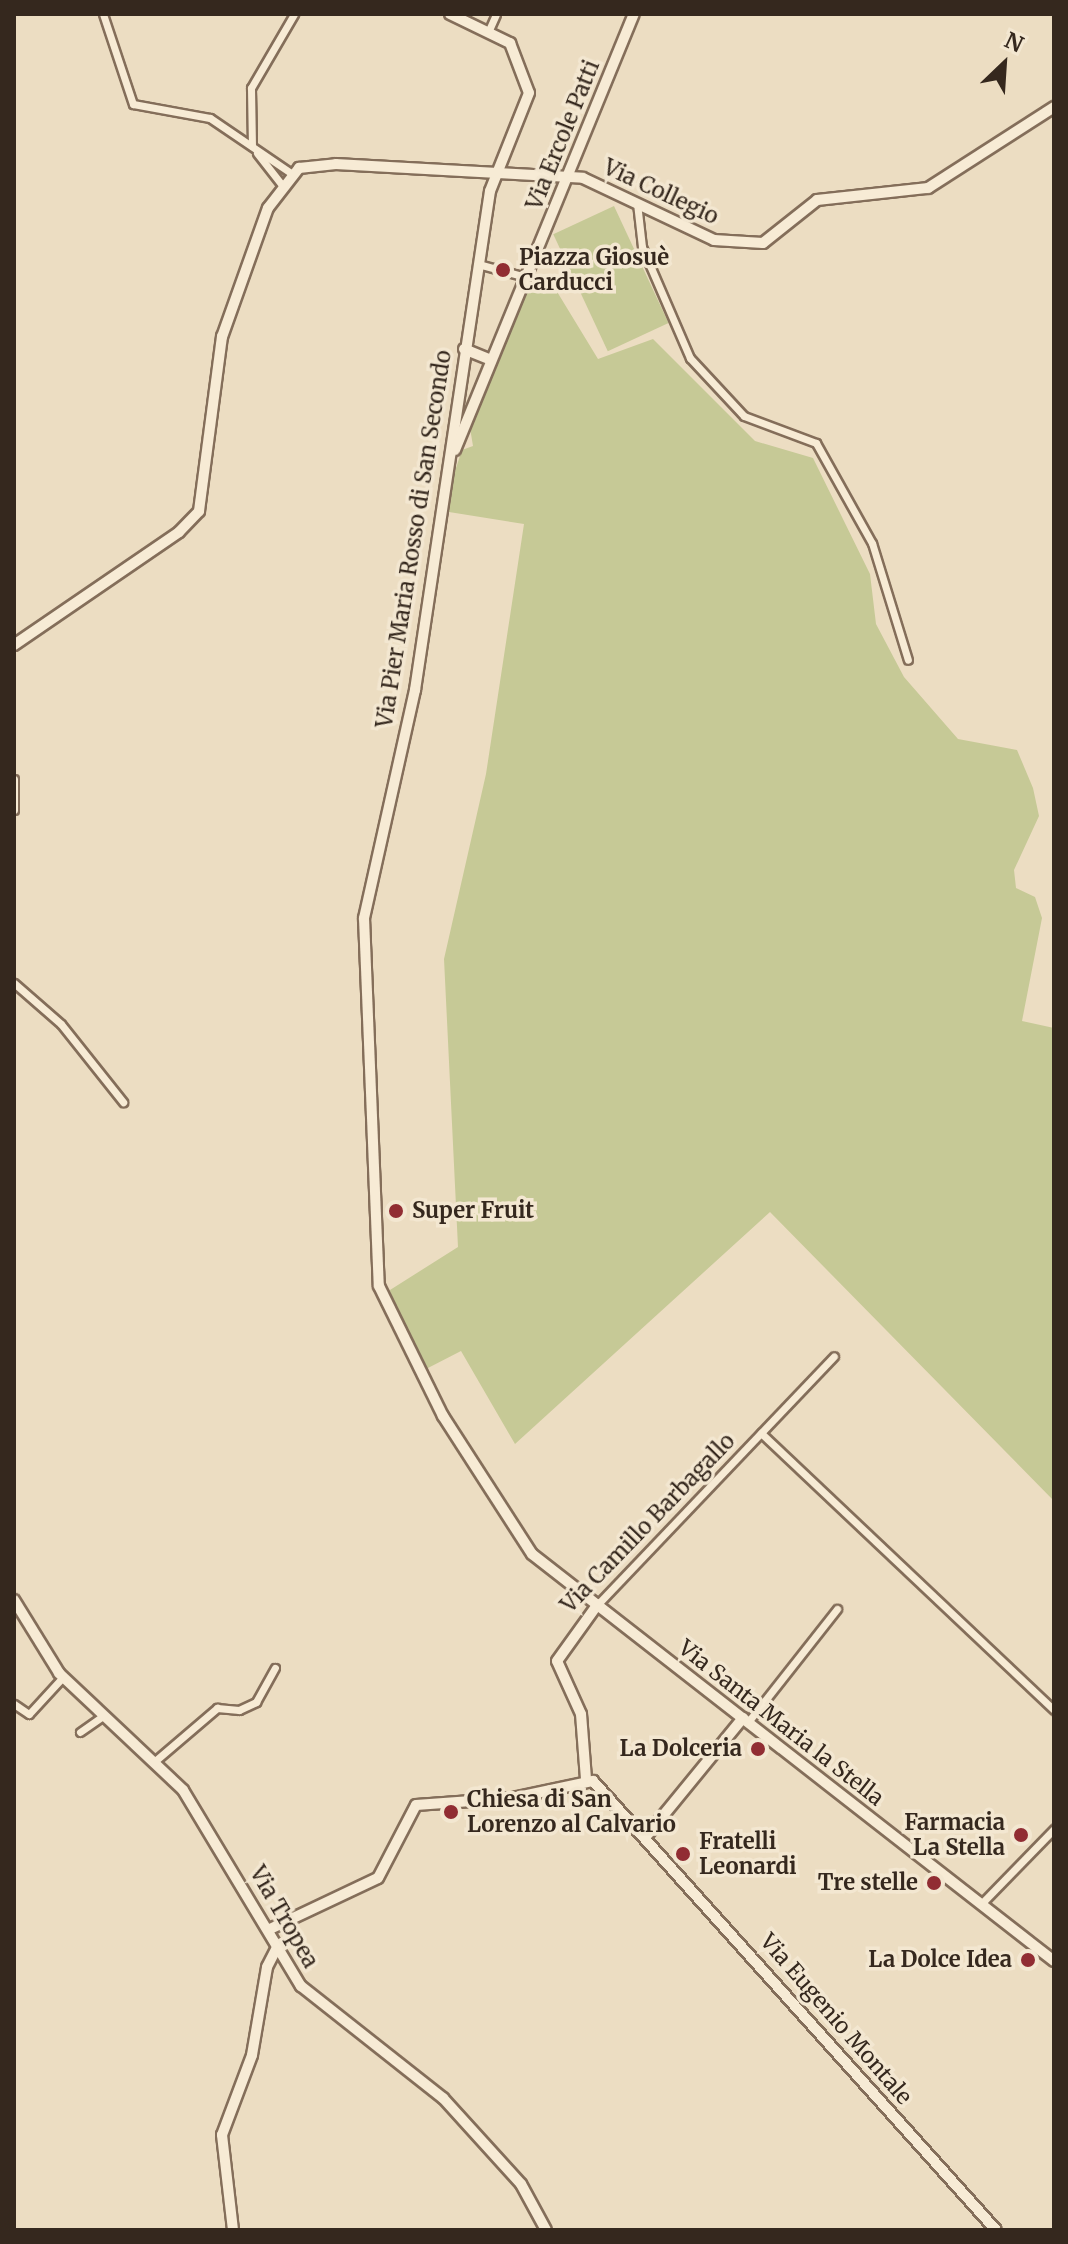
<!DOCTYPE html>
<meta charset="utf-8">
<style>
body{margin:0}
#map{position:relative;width:1068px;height:2244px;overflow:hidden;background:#ecddc2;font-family:Merriweather,serif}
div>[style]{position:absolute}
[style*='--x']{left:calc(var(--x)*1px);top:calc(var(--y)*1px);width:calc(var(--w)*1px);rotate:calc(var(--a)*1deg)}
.green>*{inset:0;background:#c6c996;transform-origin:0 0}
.roads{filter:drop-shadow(2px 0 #846e5a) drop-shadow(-2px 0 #846e5a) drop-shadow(0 2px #846e5a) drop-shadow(0 -2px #846e5a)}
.street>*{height:7px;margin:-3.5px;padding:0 3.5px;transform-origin:3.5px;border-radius:3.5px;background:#f7ebd5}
.secondary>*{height:10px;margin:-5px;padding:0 5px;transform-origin:5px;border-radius:5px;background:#f7ebd5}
.dots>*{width:22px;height:22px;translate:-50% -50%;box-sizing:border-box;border:4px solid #f3e7d1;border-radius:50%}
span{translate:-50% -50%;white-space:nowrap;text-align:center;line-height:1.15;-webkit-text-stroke:7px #f3e7d1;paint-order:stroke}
.street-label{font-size:22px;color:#35281e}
.poi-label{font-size:22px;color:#35281e;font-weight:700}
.left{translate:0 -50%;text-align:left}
.right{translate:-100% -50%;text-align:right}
.frame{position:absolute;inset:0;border:16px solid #35281e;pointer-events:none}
.north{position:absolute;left:964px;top:24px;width:80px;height:80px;-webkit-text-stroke:6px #f3e7d1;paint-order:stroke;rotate:25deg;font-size:22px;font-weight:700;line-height:32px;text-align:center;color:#35281e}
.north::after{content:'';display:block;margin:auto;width:28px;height:36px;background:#35281e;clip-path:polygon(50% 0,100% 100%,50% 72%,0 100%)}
</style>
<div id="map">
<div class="green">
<i style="left:614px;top:206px;width:129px;height:67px;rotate:65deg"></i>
<i style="clip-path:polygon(556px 290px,598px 359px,653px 339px,755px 441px,813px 458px,870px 574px,876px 624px,904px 677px,958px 739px,1017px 750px,1033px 788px,1039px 816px,1014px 870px,1016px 888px,1035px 897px,1042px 918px,1022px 1021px,1054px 1028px,1054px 1501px,770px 1212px,515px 1444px,461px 1351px,426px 1369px,394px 1314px,390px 1290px,458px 1247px,444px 959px,486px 774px,524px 524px,449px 512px,454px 474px,462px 450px,473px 446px,470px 428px,525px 291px)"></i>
</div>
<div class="roads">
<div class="street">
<i style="--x:103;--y:14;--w:95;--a:71.6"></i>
<i style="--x:133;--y:104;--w:78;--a:10.3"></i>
<i style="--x:210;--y:118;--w:98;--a:34.2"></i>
<i style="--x:489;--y:30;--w:17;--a:-66"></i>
<i style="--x:252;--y:146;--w:58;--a:-91"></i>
<i style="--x:251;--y:88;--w:86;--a:-59.8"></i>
<i style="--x:257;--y:153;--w:39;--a:52"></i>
<i style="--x:637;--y:203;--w:44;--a:83.5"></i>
<i style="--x:642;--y:247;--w:121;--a:66.6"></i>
<i style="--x:690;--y:358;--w:79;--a:47"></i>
<i style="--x:744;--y:416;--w:77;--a:20.6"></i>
<i style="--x:816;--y:443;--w:115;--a:60.8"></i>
<i style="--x:872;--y:543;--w:122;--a:72.9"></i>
<i style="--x:478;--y:264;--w:50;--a:15.2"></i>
<i style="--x:14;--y:779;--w:31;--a:90"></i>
<i style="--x:14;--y:983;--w:62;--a:41.1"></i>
<i style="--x:61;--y:1024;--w:100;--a:51.5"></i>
<i style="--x:761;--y:1433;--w:403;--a:43.4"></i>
<i style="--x:598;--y:1604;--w:342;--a:-46.4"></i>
<i style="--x:14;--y:1704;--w:18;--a:34"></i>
<i style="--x:29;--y:1714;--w:50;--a:-47.4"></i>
<i style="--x:748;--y:1722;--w:144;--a:-51.8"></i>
<i style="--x:80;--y:1732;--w:29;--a:-35"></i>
<i style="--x:155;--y:1761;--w:82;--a:-40.5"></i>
<i style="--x:217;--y:1708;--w:22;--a:5"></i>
<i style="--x:239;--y:1710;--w:19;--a:-25"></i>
<i style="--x:256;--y:1702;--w:39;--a:-61"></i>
<i style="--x:981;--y:1904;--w:105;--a:-45.8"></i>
</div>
<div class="secondary">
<i style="--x:450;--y:14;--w:67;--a:25.8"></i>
<i style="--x:510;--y:43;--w:53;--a:69.2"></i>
<i style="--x:529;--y:93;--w:105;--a:111.7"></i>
<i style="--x:490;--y:191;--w:505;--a:98.55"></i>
<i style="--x:415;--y:690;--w:234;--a:102.6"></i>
<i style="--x:364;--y:918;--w:368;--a:87.7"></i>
<i style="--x:379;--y:1286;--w:145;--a:63.8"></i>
<i style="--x:443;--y:1416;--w:164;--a:57.2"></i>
<i style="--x:532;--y:1554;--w:662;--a:37.94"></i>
<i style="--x:464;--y:349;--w:29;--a:22"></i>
<i style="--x:455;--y:450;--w:471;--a:-67.7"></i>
<i style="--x:14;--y:645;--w:200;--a:-34.4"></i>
<i style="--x:179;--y:532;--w:29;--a:-46"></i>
<i style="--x:199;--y:511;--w:176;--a:-82.5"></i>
<i style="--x:222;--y:337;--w:137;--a:-70.4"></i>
<i style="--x:268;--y:208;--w:51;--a:-52.2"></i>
<i style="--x:299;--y:168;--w:37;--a:-6"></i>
<i style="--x:336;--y:164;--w:247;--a:3.2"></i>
<i style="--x:583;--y:178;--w:145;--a:25.3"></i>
<i style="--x:714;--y:240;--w:49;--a:3.5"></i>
<i style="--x:763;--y:243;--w:69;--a:-38.5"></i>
<i style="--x:817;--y:200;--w:112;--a:-6.2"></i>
<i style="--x:928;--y:188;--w:150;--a:-32.7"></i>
<i style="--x:14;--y:1600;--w:86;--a:58.3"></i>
<i style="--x:59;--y:1673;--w:170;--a:43.3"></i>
<i style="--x:183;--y:1790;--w:229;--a:59"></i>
<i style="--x:301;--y:1986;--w:181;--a:38.3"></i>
<i style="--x:443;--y:2098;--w:116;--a:47.8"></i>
<i style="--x:521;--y:2184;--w:52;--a:61.5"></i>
<i style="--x:586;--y:1779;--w:65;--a:-94.4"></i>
<i style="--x:581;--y:1714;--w:58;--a:-114.4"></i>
<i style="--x:557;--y:1661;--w:70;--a:-54.3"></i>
<i style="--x:648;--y:1834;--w:150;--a:-50.7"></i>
<i style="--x:270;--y:1929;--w:119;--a:-25.3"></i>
<i style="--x:378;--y:1878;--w:82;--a:-62.5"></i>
<i style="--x:416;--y:1805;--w:97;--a:-4.1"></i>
<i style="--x:513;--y:1798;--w:82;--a:-12"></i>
<i style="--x:593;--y:1781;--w:603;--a:48.09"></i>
<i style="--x:233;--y:2230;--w:96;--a:-96.6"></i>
<i style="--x:222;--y:2135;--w:85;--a:-69.4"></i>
<i style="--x:252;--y:2055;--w:89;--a:-80.3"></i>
<i style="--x:267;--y:1967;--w:25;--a:-63"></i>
</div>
</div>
<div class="dots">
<i style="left:503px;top:270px;background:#912d33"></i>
<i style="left:396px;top:1211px;background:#912d33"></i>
<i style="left:758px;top:1749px;background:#912d33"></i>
<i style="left:451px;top:1812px;background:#912d33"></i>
<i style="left:1021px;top:1835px;background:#912d33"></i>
<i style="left:683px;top:1854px;background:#912d33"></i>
<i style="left:934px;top:1883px;background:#912d33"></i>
<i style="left:1028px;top:1960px;background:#912d33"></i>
</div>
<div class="street-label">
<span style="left:563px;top:135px;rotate:-68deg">Via Ercole Patti</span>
<span style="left:661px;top:192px;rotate:25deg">Via Collegio</span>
<span style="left:414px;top:539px;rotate:-81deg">Via Pier Maria Rosso di San Secondo</span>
<span style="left:648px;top:1523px;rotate:-46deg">Via Camillo Barbagallo</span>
<span style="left:781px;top:1723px;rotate:38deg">Via Santa Maria la Stella</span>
<span style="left:284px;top:1917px;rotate:60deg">Via Tropea</span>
<span style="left:836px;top:2019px;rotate:49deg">Via Eugenio Montale</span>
</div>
<div class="poi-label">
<span class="left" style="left:519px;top:270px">Piazza Giosuè<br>Carducci</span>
<span class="left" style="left:412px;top:1211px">Super Fruit</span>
<span class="right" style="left:742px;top:1749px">La Dolceria</span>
<span class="left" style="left:467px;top:1812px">Chiesa di San<br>Lorenzo al Calvario</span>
<span class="right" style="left:1005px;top:1835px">Farmacia<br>La Stella</span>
<span class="left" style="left:699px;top:1854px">Fratelli<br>Leonardi</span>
<span class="right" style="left:918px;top:1883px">Tre stelle</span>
<span class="right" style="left:1012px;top:1960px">La Dolce Idea</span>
</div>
<div class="frame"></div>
<div class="north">N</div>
</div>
